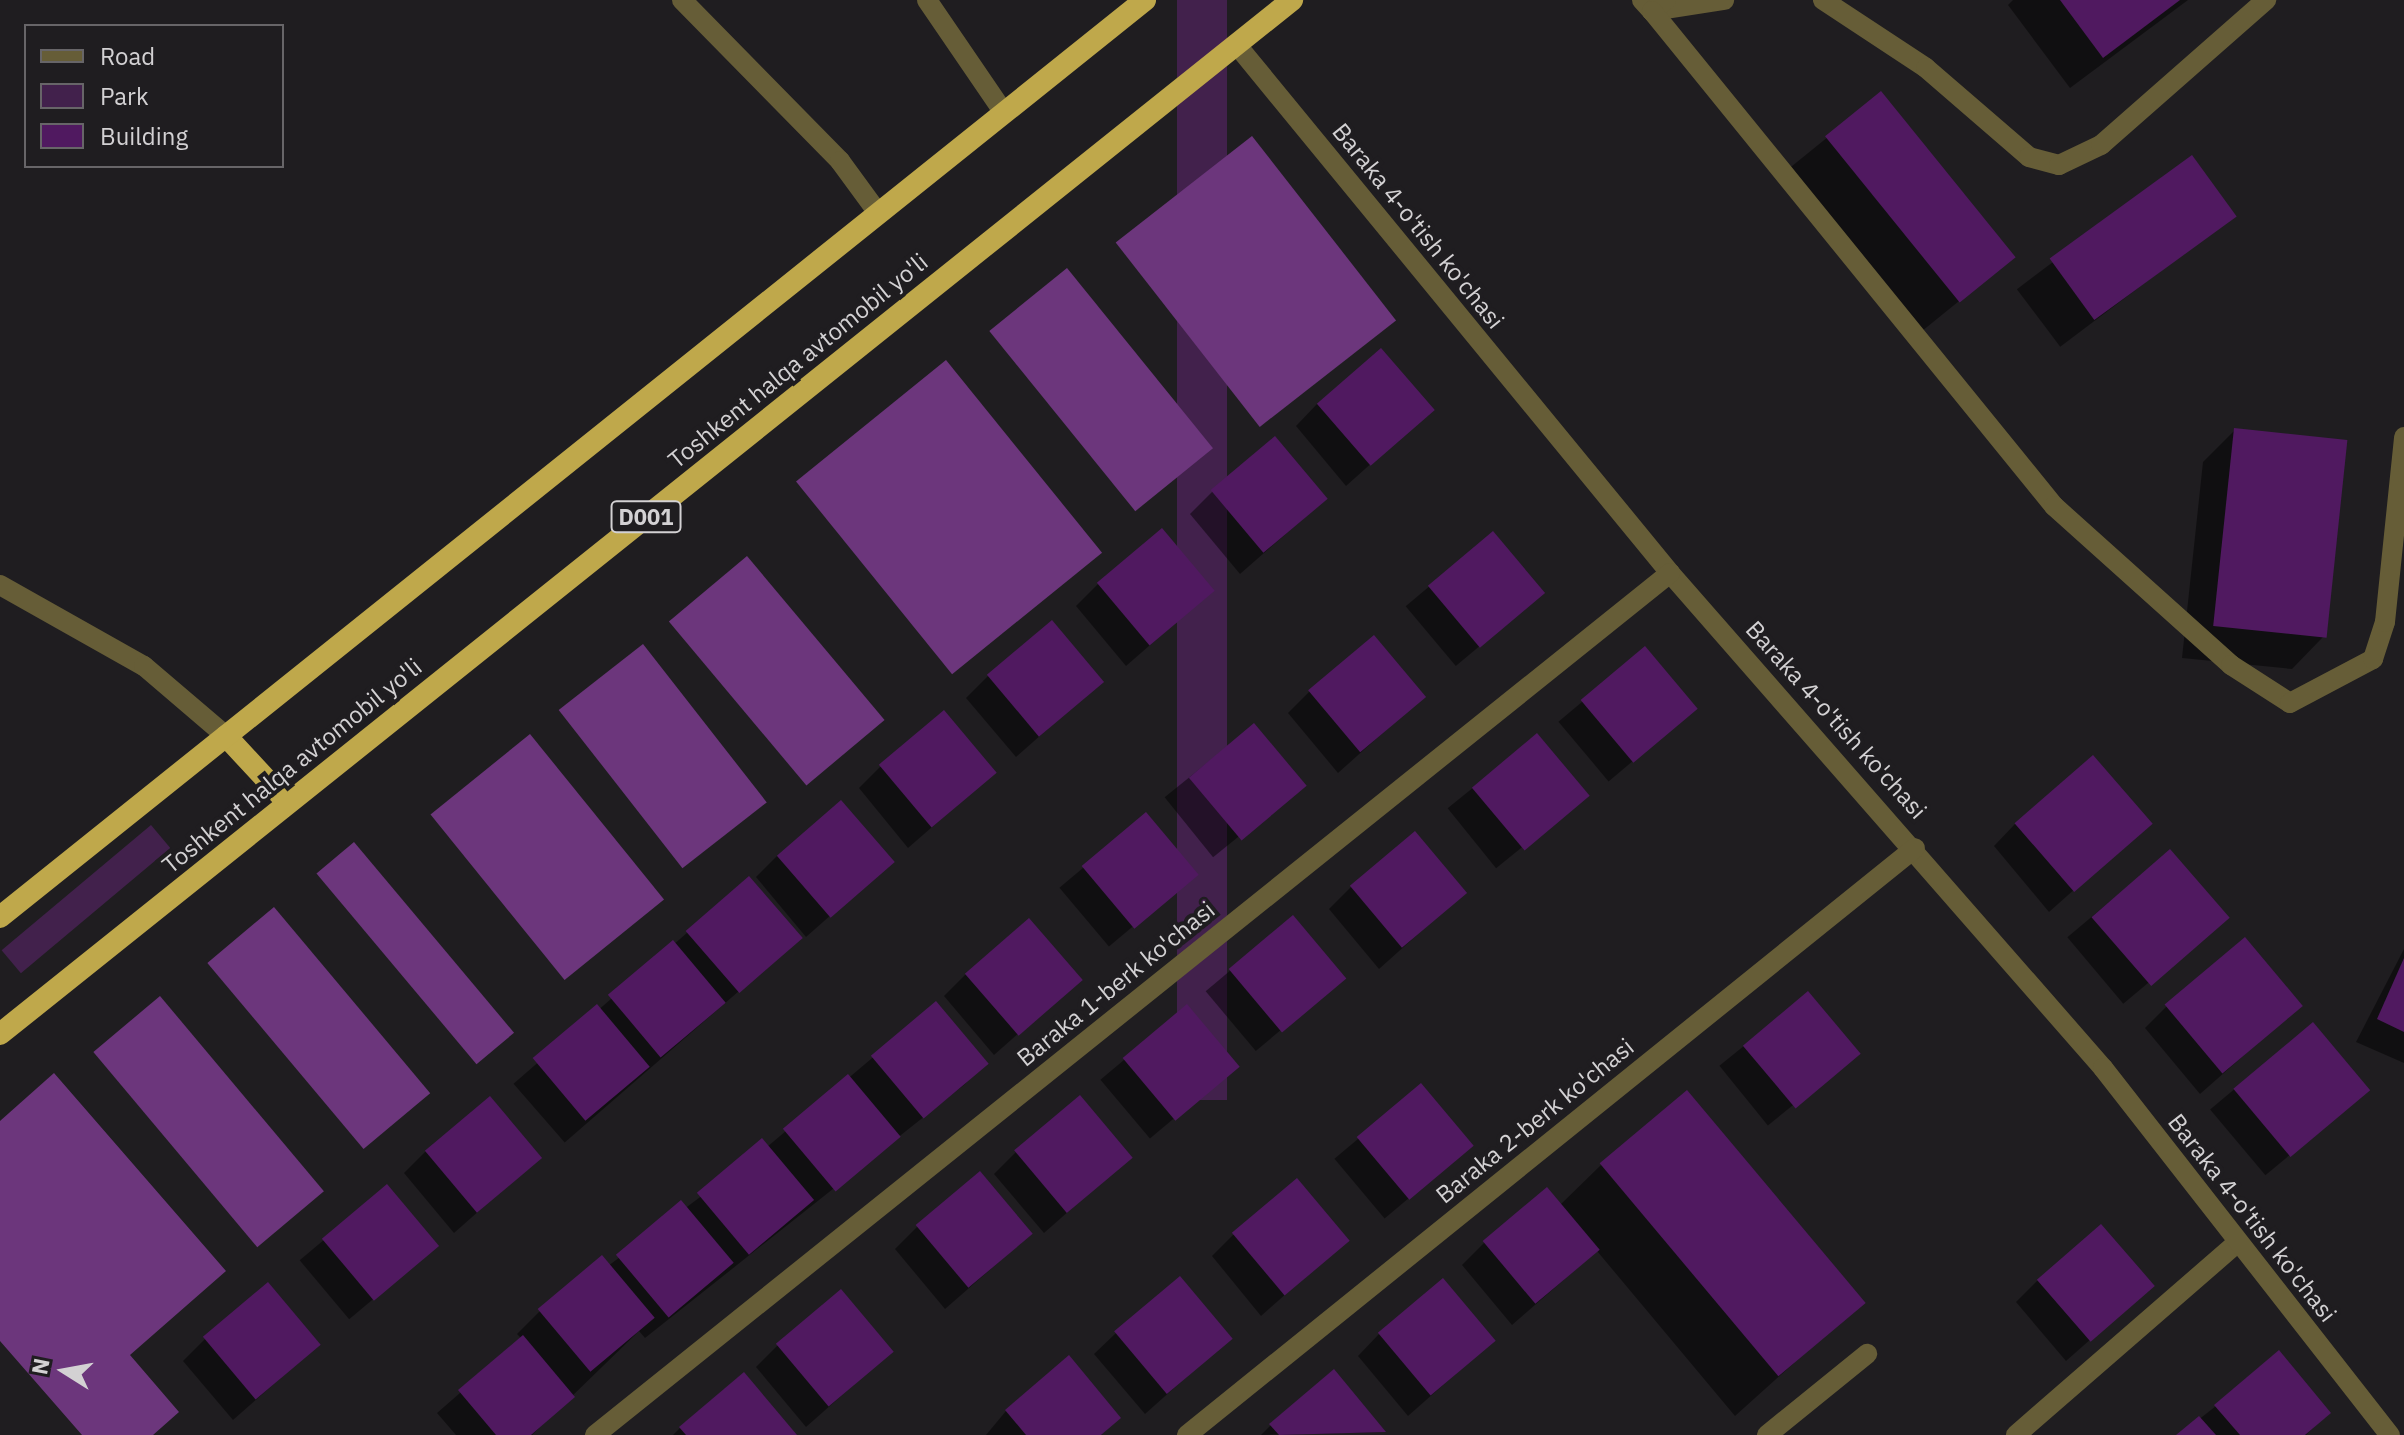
<!DOCTYPE html>
<style>
body{margin:0}
#map{position:relative;width:2404px;height:1435px;overflow:hidden;background:#1f1d20;font-family:"IBM Plex Sans",sans-serif}
div>[style]{position:absolute}
[style*='--x']{left:calc(var(--x)*1px);top:calc(var(--y)*1px);width:calc(var(--w)*1px);rotate:calc(var(--a)*1deg)}
.green>*{inset:0;background:#42214c;transform-origin:0 0}
.forest>*{inset:0;background:#6c367c;transform-origin:0 0}
.shadow>*{inset:0;background:#0007;transform-origin:0 0}
.building>*{inset:0;background:#501960;transform-origin:0 0}
.service>*{height:20px;margin:-10px;padding:0 10px;transform-origin:10px;border-radius:10px;background:#665d37}
.minor>*{height:20px;margin:-10px;padding:0 10px;transform-origin:10px;border-radius:10px;background:#665d37}
.trunk>*{height:22px;margin:-11px;padding:0 11px;transform-origin:11px;border-radius:11px;background:#bfa84b}
span{translate:-50% -50%;white-space:nowrap;text-align:center;line-height:1.15;-webkit-text-stroke:8px #1f1d20;paint-order:stroke}
.shield-label span{padding:2px 6px;background:#1f1d20;border:2px solid;border-radius:6px;-webkit-text-stroke-width:0}
.shield-label{font-size:22px;color:#d3d1d3;font-weight:700}
.street-label{font-size:24px;color:#d3d1d3}
.legend{position:absolute;left:24px;top:24px;width:260px;height:144px;box-sizing:border-box;background:#1f1d20;border:2px solid #676568;margin:0;padding:10px 14px;list-style:none;font-size:24px;color:#d3d1d3}
.legend li{display:flex;align-items:center;gap:16px;height:40px}
.legend b{width:40px;border:2px solid #676568}
.north{position:absolute;left:24px;top:1331px;width:80px;height:80px;-webkit-text-stroke:6px #1f1d20;paint-order:stroke;rotate:281deg;font-size:22px;font-weight:700;line-height:32px;text-align:center;color:#d3d1d3}
.north::after{content:'';display:block;margin:auto;width:28px;height:36px;background:#d3d1d3;clip-path:polygon(50% 0,100% 100%,50% 72%,0 100%)}
</style>
<div id="map">
<div class="green">
<i style="left:1177px;top:0;width:50px;height:1100px"></i>
<i style="left:151px;top:825px;width:30px;height:195px;rotate:50deg"></i>
</div>
<div class="forest">
<i style="left:1252px;top:136px;width:234px;height:173px;rotate:52deg"></i>
<i style="left:1067px;top:268px;width:232px;height:100px;rotate:51deg"></i>
<i style="left:946px;top:360px;width:248px;height:193px;rotate:51deg"></i>
<i style="left:747px;top:556px;width:214px;height:102px;rotate:50deg"></i>
<i style="left:643px;top:644px;width:201px;height:107px;rotate:52deg"></i>
<i style="left:530px;top:734px;width:213px;height:128px;rotate:51deg"></i>
<i style="left:354px;top:842px;width:249px;height:49px;rotate:50deg"></i>
<i style="left:274px;top:907px;width:243px;height:87px;rotate:50deg"></i>
<i style="left:160px;top:996px;width:255px;height:87px;rotate:50deg"></i>
<i style="clip-path:polygon(54px 1073px,226px 1271px,130px 1355px,179px 1412px,153px 1435px,82px 1435px,0 1341px,0 1121px)"></i>
</div>
<div class="shadow">
<i style="clip-path:polygon(2013px 0,2188px 0,2070px 88px,2008px 5px)"></i>
<i style="left:1881px;top:94px;width:210px;height:116px;rotate:51deg"></i>
<i style="left:2191px;top:158px;width:72px;height:218px;rotate:53deg"></i>
<i style="clip-path:polygon(1317px 404px,1431px 410px,1346px 486px,1296px 426px)"></i>
<i style="clip-path:polygon(2235px 430px,2324px 636px,2292px 669px,2182px 658px,2203px 462px)"></i>
<i style="clip-path:polygon(1212px 492px,1326px 499px,1240px 574px,1190px 514px)"></i>
<i style="left:1493px;top:533px;width:78px;height:114px;rotate:50deg"></i>
<i style="clip-path:polygon(1098px 584px,1212px 591px,1126px 666px,1076px 606px)"></i>
<i style="left:1645px;top:649px;width:78px;height:113px;rotate:50deg"></i>
<i style="clip-path:polygon(988px 676px,1101px 682px,1016px 757px,966px 698px)"></i>
<i style="clip-path:polygon(1310px 691px,1423px 697px,1338px 773px,1288px 713px)"></i>
<i style="left:1254px;top:725px;width:77px;height:115px;rotate:51deg"></i>
<i style="left:1537px;top:736px;width:77px;height:115px;rotate:51deg"></i>
<i style="clip-path:polygon(880px 767px,994px 773px,908px 848px,859px 788px)"></i>
<i style="left:1146px;top:815px;width:77px;height:113px;rotate:50deg"></i>
<i style="clip-path:polygon(2149px 823px,2049px 912px,1994px 846px,2015px 824px)"></i>
<i style="left:2170px;top:851px;width:87px;height:134px;rotate:50deg"></i>
<i style="clip-path:polygon(778px 855px,891px 862px,806px 937px,756px 877px)"></i>
<i style="left:749px;top:879px;width:78px;height:312px;rotate:49deg"></i>
<i style="clip-path:polygon(1351px 887px,1464px 893px,1379px 969px,1329px 909px)"></i>
<i style="left:1293px;top:918px;width:78px;height:114px;rotate:50deg"></i>
<i style="clip-path:polygon(2404px 949px,2404px 1063px,2356px 1042px)"></i>
<i style="clip-path:polygon(966px 974px,1079px 980px,994px 1055px,944px 996px)"></i>
<i style="left:1808px;top:994px;width:77px;height:114px;rotate:51deg"></i>
<i style="clip-path:polygon(936px 1004px,985px 1063px,964px 1085px,645px 1338px,639px 1331px,532px 1435px,456px 1435px,437px 1413px,522px 1339px,517px 1334px,539px 1312px,602px 1258px,608px 1266px,767px 1147px)"></i>
<i style="clip-path:polygon(2167px 1006px,2300px 1006px,2200px 1094px,2145px 1028px)"></i>
<i style="left:1187px;top:1007px;width:77px;height:113px;rotate:50deg"></i>
<i style="left:2312px;top:1024px;width:86px;height:133px;rotate:50deg"></i>
<i style="left:1421px;top:1086px;width:78px;height:113px;rotate:50deg"></i>
<i style="clip-path:polygon(426px 1151px,539px 1158px,454px 1233px,404px 1173px)"></i>
<i style="clip-path:polygon(1016px 1152px,1129px 1158px,1044px 1233px,994px 1174px)"></i>
<i style="clip-path:polygon(1601px 1165px,1862px 1302px,1735px 1416px,1597px 1251px,1512px 1325px,1462px 1265px,1484px 1243px,1560px 1205px)"></i>
<i style="left:387px;top:1187px;width:77px;height:114px;rotate:50deg"></i>
<i style="clip-path:polygon(917px 1227px,1031px 1234px,945px 1309px,895px 1249px)"></i>
<i style="clip-path:polygon(1233px 1235px,1347px 1240px,1261px 1316px,1212px 1256px)"></i>
<i style="clip-path:polygon(2038px 1280px,2151px 1286px,2066px 1361px,2016px 1302px)"></i>
<i style="clip-path:polygon(1116px 1333px,1229px 1339px,1145px 1414px,1094px 1354px)"></i>
<i style="clip-path:polygon(1379px 1334px,1493px 1341px,1408px 1416px,1358px 1356px)"></i>
<i style="clip-path:polygon(205px 1339px,318px 1345px,233px 1420px,183px 1361px)"></i>
<i style="clip-path:polygon(778px 1345px,891px 1352px,806px 1427px,756px 1367px)"></i>
<i style="clip-path:polygon(2216px 1406px,2328px 1413px,2306px 1435px,2179px 1435px)"></i>
<i style="clip-path:polygon(1006px 1411px,1119px 1418px,1101px 1435px,986px 1435px)"></i>
<i style="clip-path:polygon(1271px 1425px,1383px 1432px,1261px 1435px)"></i>
<i style="clip-path:polygon(680px 1428px,793px 1435px,673px 1435px)"></i>
</div>
<div class="building">
<i style="clip-path:polygon(2060px 0,2180px 0,2103px 58px)"></i>
<i style="left:1881px;top:91px;width:214px;height:72px;rotate:51deg"></i>
<i style="left:2192px;top:155px;width:76px;height:176px;rotate:54deg"></i>
<i style="left:1381px;top:348px;width:82px;height:85px;rotate:49deg"></i>
<i style="left:2234px;top:428px;width:114px;height:199px;rotate:6deg"></i>
<i style="left:1275px;top:436px;width:82px;height:84px;rotate:50deg"></i>
<i style="left:1162px;top:528px;width:82px;height:85px;rotate:50deg"></i>
<i style="left:1493px;top:531px;width:81px;height:85px;rotate:50deg"></i>
<i style="left:1052px;top:620px;width:81px;height:85px;rotate:50deg"></i>
<i style="left:1374px;top:635px;width:81px;height:86px;rotate:50deg"></i>
<i style="left:1645px;top:646px;width:82px;height:84px;rotate:50deg"></i>
<i style="left:944px;top:710px;width:82px;height:85px;rotate:50deg"></i>
<i style="left:1254px;top:723px;width:82px;height:85px;rotate:50deg"></i>
<i style="left:1537px;top:733px;width:82px;height:85px;rotate:50deg"></i>
<i style="left:2093px;top:755px;width:91px;height:104px;rotate:49deg"></i>
<i style="left:841px;top:800px;width:82px;height:85px;rotate:49deg"></i>
<i style="left:1146px;top:812px;width:82px;height:84px;rotate:50deg"></i>
<i style="left:1415px;top:831px;width:81px;height:85px;rotate:50deg"></i>
<i style="left:2170px;top:849px;width:91px;height:104px;rotate:49deg"></i>
<i style="left:749px;top:876px;width:82px;height:84px;rotate:49deg"></i>
<i style="left:1293px;top:915px;width:83px;height:84px;rotate:50deg"></i>
<i style="left:1029px;top:918px;width:82px;height:85px;rotate:49deg"></i>
<i style="left:2245px;top:937px;width:90px;height:105px;rotate:50deg"></i>
<i style="left:673px;top:940px;width:82px;height:85px;rotate:50deg"></i>
<i style="clip-path:polygon(2404px 958px,2404px 1032px,2377px 1019px)"></i>
<i style="left:1808px;top:991px;width:82px;height:85px;rotate:50deg"></i>
<i style="left:936px;top:1001px;width:82px;height:85px;rotate:50deg"></i>
<i style="left:597px;top:1004px;width:82px;height:84px;rotate:50deg"></i>
<i style="left:1187px;top:1004px;width:82px;height:84px;rotate:50deg"></i>
<i style="left:2313px;top:1022px;width:89px;height:104px;rotate:50deg"></i>
<i style="left:848px;top:1074px;width:82px;height:85px;rotate:50deg"></i>
<i style="left:1421px;top:1083px;width:82px;height:84px;rotate:50deg"></i>
<i style="left:1687px;top:1090px;width:278px;height:114px;rotate:50deg"></i>
<i style="left:1080px;top:1095px;width:82px;height:86px;rotate:50deg"></i>
<i style="left:490px;top:1096px;width:81px;height:85px;rotate:50deg"></i>
<i style="left:762px;top:1138px;width:81px;height:85px;rotate:50deg"></i>
<i style="left:980px;top:1171px;width:82px;height:84px;rotate:50deg"></i>
<i style="left:1297px;top:1178px;width:82px;height:85px;rotate:50deg"></i>
<i style="left:387px;top:1184px;width:81px;height:85px;rotate:50deg"></i>
<i style="left:1547px;top:1187px;width:82px;height:84px;rotate:50deg"></i>
<i style="left:681px;top:1200px;width:82px;height:85px;rotate:50deg"></i>
<i style="left:2101px;top:1224px;width:82px;height:85px;rotate:49deg"></i>
<i style="left:602px;top:1255px;width:82px;height:84px;rotate:50deg"></i>
<i style="left:1180px;top:1276px;width:82px;height:86px;rotate:50deg"></i>
<i style="left:1443px;top:1278px;width:82px;height:85px;rotate:50deg"></i>
<i style="left:268px;top:1282px;width:82px;height:85px;rotate:50deg"></i>
<i style="left:841px;top:1289px;width:82px;height:85px;rotate:50deg"></i>
<i style="clip-path:polygon(523px 1335px,575px 1397px,531px 1435px,496px 1435px,458px 1390px)"></i>
<i style="clip-path:polygon(2279px 1350px,2331px 1413px,2305px 1435px,2240px 1435px,2214px 1405px)"></i>
<i style="clip-path:polygon(1069px 1355px,1121px 1418px,1101px 1435px,1026px 1435px,1005px 1410px)"></i>
<i style="clip-path:polygon(1334px 1369px,1386px 1432px,1279px 1435px,1269px 1424px)"></i>
<i style="clip-path:polygon(744px 1372px,797px 1435px,686px 1435px,679px 1427px)"></i>
<i style="clip-path:polygon(2199px 1416px,2216px 1435px,2176px 1435px)"></i>
</div>
<div class="service">
<i style="--x:927;--y:0;--w:137;--a:55.7"></i>
<i style="--x:1642;--y:0;--w:15;--a:48"></i>
<i style="--x:1652;--y:11;--w:73;--a:-8.7"></i>
<i style="--x:1666;--y:0;--w:18;--a:142"></i>
<i style="--x:1652;--y:11;--w:638;--a:50.92"></i>
<i style="--x:2054;--y:506;--w:238;--a:41.9"></i>
<i style="--x:2231;--y:665;--w:70;--a:32.8"></i>
<i style="--x:2290;--y:703;--w:94;--a:-27.9"></i>
<i style="--x:2373;--y:659;--w:39;--a:-72"></i>
<i style="--x:2385;--y:622;--w:186;--a:-84.1"></i>
<i style="--x:1823;--y:0;--w:123;--a:33.4"></i>
<i style="--x:1926;--y:68;--w:136;--a:40.8"></i>
<i style="--x:2029;--y:157;--w:31;--a:15"></i>
<i style="--x:2059;--y:165;--w:47;--a:-25.5"></i>
<i style="--x:2101;--y:145;--w:220;--a:-41.3"></i>
<i style="--x:0;--y:585;--w:165;--a:29.4"></i>
<i style="--x:144;--y:666;--w:108;--a:40.5"></i>
<i style="--x:2016;--y:1435;--w:293;--a:-41"></i>
</div>
<div class="minor">
<i style="--x:682;--y:0;--w:226;--a:45.5"></i>
<i style="--x:840;--y:161;--w:64;--a:53.8"></i>
<i style="--x:1236;--y:44;--w:684;--a:50.63"></i>
<i style="--x:1670;--y:573;--w:658;--a:48.82"></i>
<i style="--x:2103;--y:1068;--w:466;--a:52"></i>
<i style="--x:595;--y:1435;--w:1378;--a:-38.72"></i>
<i style="--x:1187;--y:1435;--w:935;--a:-38.88"></i>
<i style="--x:1767;--y:1435;--w:129;--a:-39"></i>
</div>
<div class="trunk">
<i style="--x:226;--y:736;--w:91;--a:47.2"></i>
<i style="--x:0;--y:917;--w:1467;--a:-38.69"></i>
<i style="--x:0;--y:1034;--w:1655;--a:-38.67"></i>
</div>
<div class="shield-label">
<span style="left:646px;top:517px">D001</span>
</div>
<div class="street-label">
<span style="left:1418px;top:226px;rotate:51deg">Baraka 4-o'tish ko'chasi</span>
<span style="left:798px;top:361px;rotate:-39deg">Toshkent halqa avtomobil yo'li</span>
<span style="left:1836px;top:720px;rotate:48deg">Baraka 4-o'tish ko'chasi</span>
<span style="left:292px;top:766px;rotate:-39deg">Toshkent halqa avtomobil yo'li</span>
<span style="left:1116px;top:984px;rotate:-39deg">Baraka 1-berk ko'chasi</span>
<span style="left:1535px;top:1121px;rotate:-39deg">Baraka 2-berk ko'chasi</span>
<span style="left:2252px;top:1218px;rotate:52deg">Baraka 4-o'tish ko'chasi</span>
</div>
<ul class="legend">
<li><b style="height:10px;background:#665d37"></b>Road</li>
<li><b style="height:22px;background:#42214c"></b>Park</li>
<li><b style="height:22px;background:#501960"></b>Building</li>
</ul>
<div class="north">N</div>
</div>
